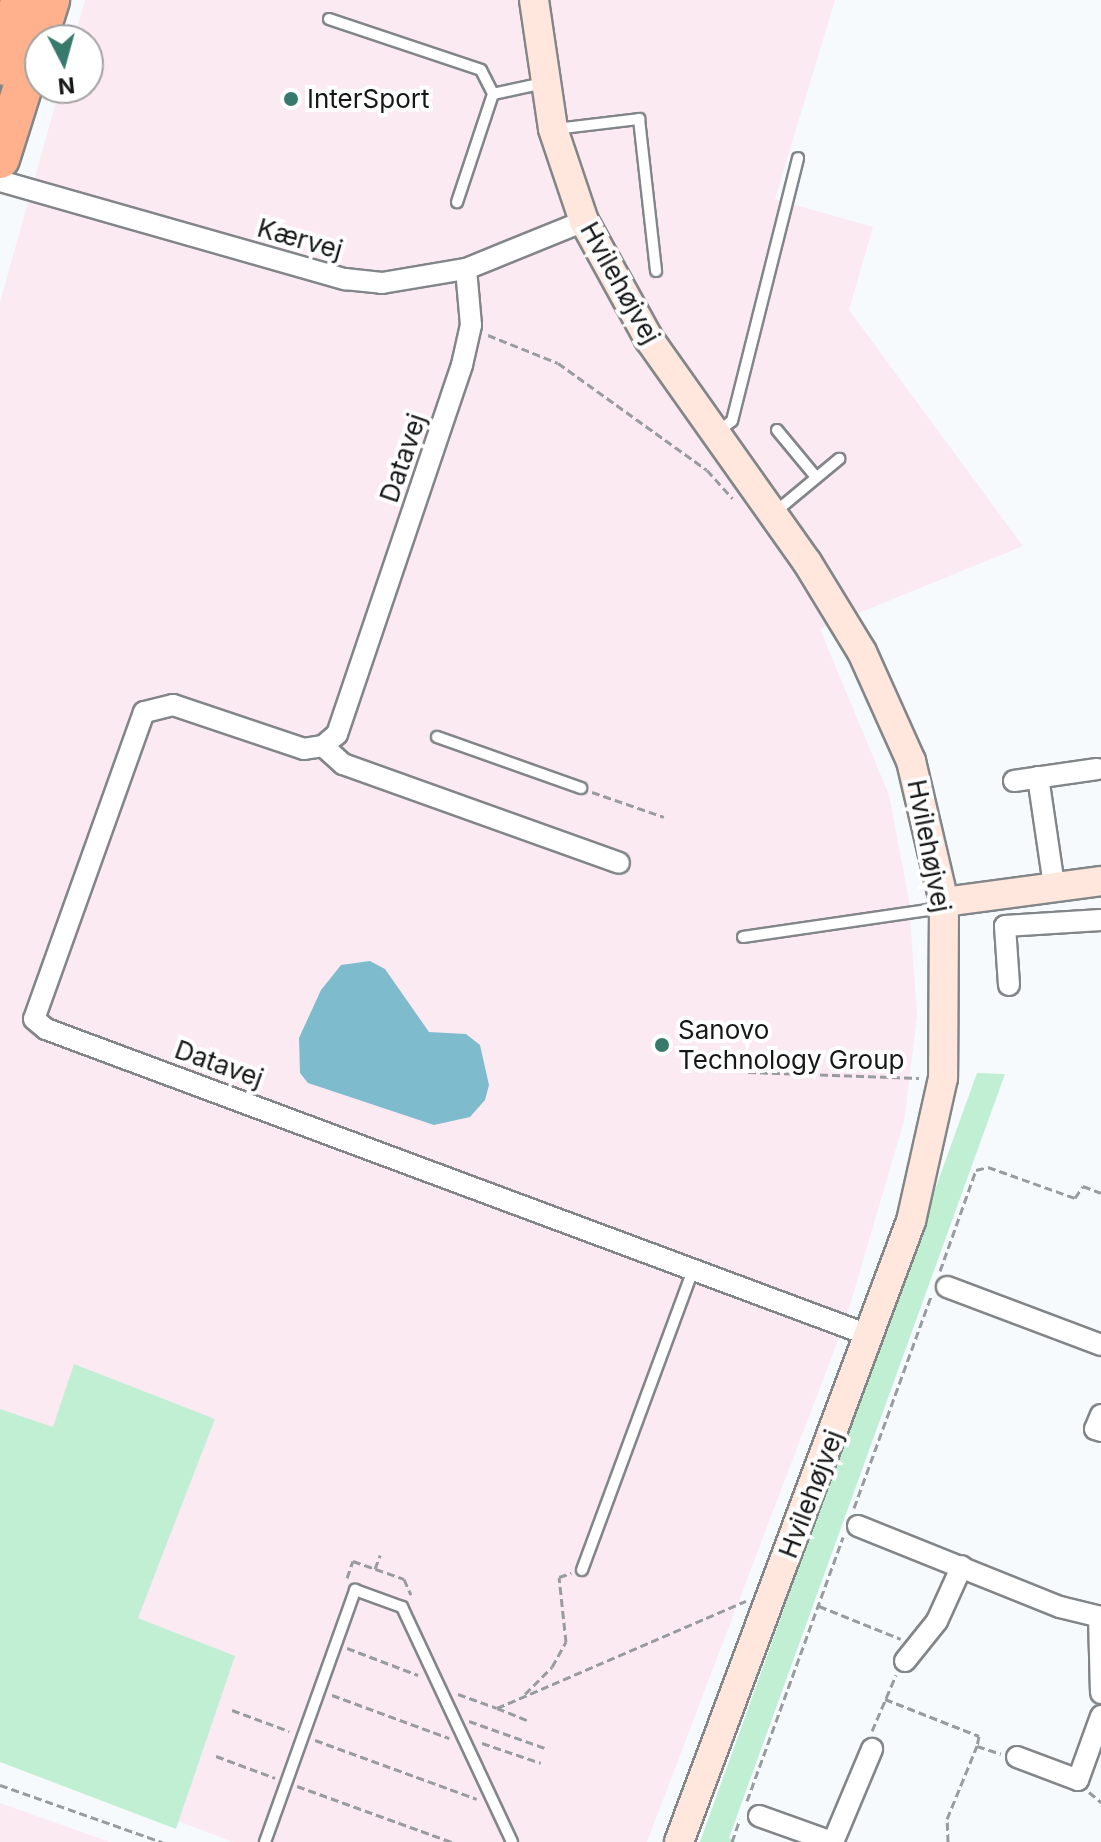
<!DOCTYPE html>
<meta charset="utf-8">
<style>
body{margin:0}
#map{position:relative;width:1101px;height:1842px;overflow:hidden;background:#f6fafd;font-family:Inter,sans-serif}
div>[style]{position:absolute}
[style*='--x']{left:calc(var(--x)*1px);top:calc(var(--y)*1px);width:calc(var(--w)*1px);rotate:calc(var(--a)*1deg)}
.industrial>*{inset:0;background:#fceaf3}
.green>*{inset:0;background:#c1efd3}
.water>*{inset:0;background:#7ebccd}
.path>*{height:3px;margin-top:-1.5px;transform-origin:0;background:repeating-linear-gradient(90deg,#999c9e 0 8px,transparent 0 12px)}
.roads{filter:drop-shadow(2px 0 #828689) drop-shadow(-2px 0 #828689) drop-shadow(0 2px #828689) drop-shadow(0 -2px #828689)}
.lane>*{height:10px;margin:-5px;padding:0 5px;transform-origin:5px;border-radius:5px;background:#fff}
.street>*{height:20px;margin:-10px;padding:0 10px;transform-origin:10px;border-radius:10px;background:#fff}
.secondary>*{height:28px;margin:-14px;padding:0 14px;transform-origin:14px;border-radius:14px;background:#ffe7dd}
.highway>*{height:38px;margin:-19px;padding:0 19px;transform-origin:19px;border-radius:19px;background:#ffb08d}
.dots>*{width:22px;height:22px;translate:-50% -50%;box-sizing:border-box;border:4px solid #fff;border-radius:50%}
span{translate:-50% -50%;white-space:nowrap;text-align:center;line-height:1.15;-webkit-text-stroke:8px #fff;paint-order:stroke}
.poi-label{font-size:26px;color:#161718}
.left{translate:0 -50%;text-align:left}
.street-label{font-size:26px;color:#161718}
.north{position:absolute;left:24px;top:24px;width:80px;height:80px;box-sizing:border-box;background:#fff;border:2px solid #a2a2a3;border-radius:50%;rotate:174deg;font-size:22px;font-weight:700;line-height:32px;text-align:center;color:#161718}
.north::after{content:'';display:block;margin:auto;width:28px;height:36px;background:#37796a;clip-path:polygon(50% 0,100% 100%,50% 72%,0 100%)}
</style>
<div id="map">
<div class="industrial">
<i style="clip-path:polygon(85px 0,835px 0,775px 199px,873px 227px,849px 310px,1023px 546px,820px 629px,889px 795px,909px 900px,917px 1016px,904px 1121px,845px 1322px,647px 1842px,233px 1842px,0 1753px,0 302px,60px 88px,88px 88px,88px 40px,74px 40px)"></i>
<i style="clip-path:polygon(0 1803px,110px 1842px,0 1842px)"></i>
</div>
<div class="green">
<i style="clip-path:polygon(977px 1073px,1005px 1074px,729px 1838px,736px 1842px,700px 1842px)"></i>
<i style="clip-path:polygon(74px 1364px,215px 1419px,138px 1618px,235px 1656px,176px 1829px,0 1762px,0 1409px,53px 1427px)"></i>
</div>
<div class="water">
<i style="clip-path:polygon(370px 961px,385px 969px,429px 1032px,466px 1034px,480px 1045px,489px 1085px,485px 1100px,470px 1117px,434px 1125px,308px 1083px,300px 1073px,299px 1038px,321px 990px,341px 965px)"></i>
</div>
<div class="path">
<i style="--x:488;--y:335;--w:75;--a:21.8"></i>
<i style="--x:558;--y:363;--w:183;--a:35.7"></i>
<i style="--x:707;--y:470;--w:38;--a:48"></i>
<i style="--x:592;--y:792;--w:76;--a:19.1"></i>
<i style="--x:748;--y:1072;--w:171;--a:2"></i>
<i style="--x:940;--y:1271;--w:107;--a:-70.4"></i>
<i style="--x:976;--y:1170;--w:12;--a:-14"></i>
<i style="--x:988;--y:1167;--w:92;--a:19.6"></i>
<i style="--x:1075;--y:1198;--w:14;--a:-56"></i>
<i style="--x:1083;--y:1186;--w:19;--a:21"></i>
<i style="--x:854;--y:1508;--w:225;--a:-70"></i>
<i style="--x:375;--y:1569;--w:15;--a:-70"></i>
<i style="--x:347;--y:1578;--w:18;--a:-71"></i>
<i style="--x:353;--y:1561;--w:54;--a:19.4"></i>
<i style="--x:404;--y:1579;--w:17;--a:66"></i>
<i style="--x:819;--y:1606;--w:88;--a:21.9"></i>
<i style="--x:347;--y:1648;--w:76;--a:20.8"></i>
<i style="--x:458;--y:1694;--w:41;--a:19.7"></i>
<i style="--x:497;--y:1708;--w:271;--a:-23.3"></i>
<i style="--x:525;--y:1694;--w:38;--a:-45"></i>
<i style="--x:552;--y:1667;--w:29;--a:-61"></i>
<i style="--x:566;--y:1642;--w:65;--a:-96.1"></i>
<i style="--x:559;--y:1577;--w:13;--a:-18"></i>
<i style="--x:332;--y:1695;--w:125;--a:20.2"></i>
<i style="--x:885;--y:1699;--w:101;--a:21.5"></i>
<i style="--x:979;--y:1736;--w:10;--a:101"></i>
<i style="--x:977;--y:1746;--w:25;--a:18"></i>
<i style="--x:497;--y:1708;--w:35;--a:22"></i>
<i style="--x:232;--y:1710;--w:61;--a:20.2"></i>
<i style="--x:469;--y:1721;--w:81;--a:19.6"></i>
<i style="--x:872;--y:1731;--w:61;--a:-66.8"></i>
<i style="--x:315;--y:1740;--w:172;--a:20"></i>
<i style="--x:482;--y:1743;--w:62;--a:18.7"></i>
<i style="--x:216;--y:1756;--w:63;--a:20.4"></i>
<i style="--x:0;--y:1785;--w:172;--a:19.4"></i>
<i style="--x:297;--y:1786;--w:165;--a:19.9"></i>
<i style="--x:1089;--y:1792;--w:16;--a:40"></i>
<i style="--x:747;--y:1801;--w:281;--a:-70"></i>
<i style="--x:732;--y:1842;--w:24;--a:-71"></i>
<i style="--x:948;--y:1842;--w:23;--a:-92"></i>
<i style="--x:947;--y:1819;--w:79;--a:-67.7"></i>
</div>
<div class="roads">
<div class="lane">
<i style="--x:329;--y:19;--w:160;--a:18.5"></i>
<i style="--x:481;--y:70;--w:27;--a:63"></i>
<i style="--x:493;--y:94;--w:114;--a:108.4"></i>
<i style="--x:493;--y:94;--w:52;--a:-12.2"></i>
<i style="--x:555;--y:129;--w:85;--a:-6.8"></i>
<i style="--x:639;--y:119;--w:153;--a:83.6"></i>
<i style="--x:777;--y:430;--w:61;--a:50.3"></i>
<i style="--x:719;--y:431;--w:16;--a:-38"></i>
<i style="--x:732;--y:421;--w:271;--a:-75.9"></i>
<i style="--x:774;--y:513;--w:85;--a:-39.7"></i>
<i style="--x:437;--y:737;--w:153;--a:19.5"></i>
<i style="--x:743;--y:937;--w:187;--a:-8.3"></i>
<i style="--x:928;--y:910;--w:16;--a:-27"></i>
<i style="--x:582;--y:1570;--w:320;--a:-69.7"></i>
<i style="--x:265;--y:1842;--w:268;--a:-70.3"></i>
<i style="--x:355;--y:1590;--w:50;--a:19.9"></i>
<i style="--x:402;--y:1607;--w:259;--a:64.9"></i>
</div>
<div class="street">
<i style="--x:0;--y:181;--w:359;--a:15.9"></i>
<i style="--x:345;--y:279;--w:37;--a:6"></i>
<i style="--x:382;--y:283;--w:85;--a:-9.5"></i>
<i style="--x:466;--y:269;--w:127;--a:-22.1"></i>
<i style="--x:466;--y:269;--w:56;--a:84.9"></i>
<i style="--x:471;--y:325;--w:41;--a:102.7"></i>
<i style="--x:462;--y:365;--w:390;--a:108.7"></i>
<i style="--x:337;--y:734;--w:18;--a:139"></i>
<i style="--x:323;--y:746;--w:19;--a:171"></i>
<i style="--x:304;--y:749;--w:138;--a:-161.4"></i>
<i style="--x:173;--y:705;--w:30;--a:166"></i>
<i style="--x:144;--y:712;--w:326;--a:109.7"></i>
<i style="--x:34;--y:1019;--w:16;--a:40"></i>
<i style="--x:46;--y:1029;--w:880;--a:20.41"></i>
<i style="--x:323;--y:746;--w:27;--a:42"></i>
<i style="--x:343;--y:764;--w:293;--a:19.7"></i>
<i style="--x:1038;--y:777;--w:110;--a:81.6"></i>
<i style="--x:1014;--y:781;--w:84;--a:-8.2"></i>
<i style="--x:1009;--y:985;--w:59;--a:-93.9"></i>
<i style="--x:1005;--y:926;--w:96;--a:-3.6"></i>
<i style="--x:947;--y:1287;--w:165;--a:20.6"></i>
<i style="--x:1101;--y:1415;--w:15;--a:113"></i>
<i style="--x:1095;--y:1429;--w:6;--a:18"></i>
<i style="--x:858;--y:1526;--w:218;--a:21.9"></i>
<i style="--x:1060;--y:1607;--w:42;--a:13.7"></i>
<i style="--x:1099;--y:1617;--w:76;--a:88.5"></i>
<i style="--x:905;--y:1661;--w:51;--a:-51.3"></i>
<i style="--x:937;--y:1621;--w:60;--a:-65.6"></i>
<i style="--x:1017;--y:1757;--w:65;--a:20.7"></i>
<i style="--x:1078;--y:1780;--w:68;--a:-70.2"></i>
<i style="--x:759;--y:1816;--w:77;--a:19.6"></i>
<i style="--x:833;--y:1842;--w:101;--a:-67.2"></i>
</div>
<div class="secondary">
<i style="--x:534;--y:0;--w:130;--a:81.6"></i>
<i style="--x:553;--y:129;--w:97;--a:71.4"></i>
<i style="--x:584;--y:221;--w:135;--a:61.2"></i>
<i style="--x:649;--y:339;--w:273;--a:54.7"></i>
<i style="--x:807;--y:562;--w:105;--a:58.6"></i>
<i style="--x:862;--y:652;--w:120;--a:65.8"></i>
<i style="--x:911;--y:761;--w:145;--a:76.8"></i>
<i style="--x:944;--y:902;--w:176;--a:90.3"></i>
<i style="--x:943;--y:1078;--w:147;--a:102.6"></i>
<i style="--x:911;--y:1221;--w:663;--a:110.49"></i>
<i style="--x:944;--y:902;--w:158;--a:-7.6"></i>
</div>
<div class="highway">
<i style="--x:5;--y:66;--w:68;--a:-77.2"></i>
<i style="--x:0;--y:159;--w:167;--a:-72.5"></i>
</div>
</div>
<div class="dots">
<i style="left:291px;top:99px;background:#37796a"></i>
<i style="left:662px;top:1045px;background:#37796a"></i>
</div>
<div class="poi-label">
<span class="left" style="left:307px;top:99px">InterSport</span>
<span class="left" style="left:678px;top:1045px">Sanovo<br>Technology Group</span>
</div>
<div class="street-label">
<span style="left:300px;top:239px;rotate:16deg">Kærvej</span>
<span style="left:620px;top:283px;rotate:61deg">Hvilehøjvej</span>
<span style="left:403px;top:458px;rotate:-71deg">Datavej</span>
<span style="left:929px;top:846px;rotate:79deg">Hvilehøjvej</span>
<span style="left:219px;top:1064px;rotate:20deg">Datavej</span>
<span style="left:811px;top:1494px;rotate:-69deg">Hvilehøjvej</span>
</div>
<div class="north">N</div>
</div>
